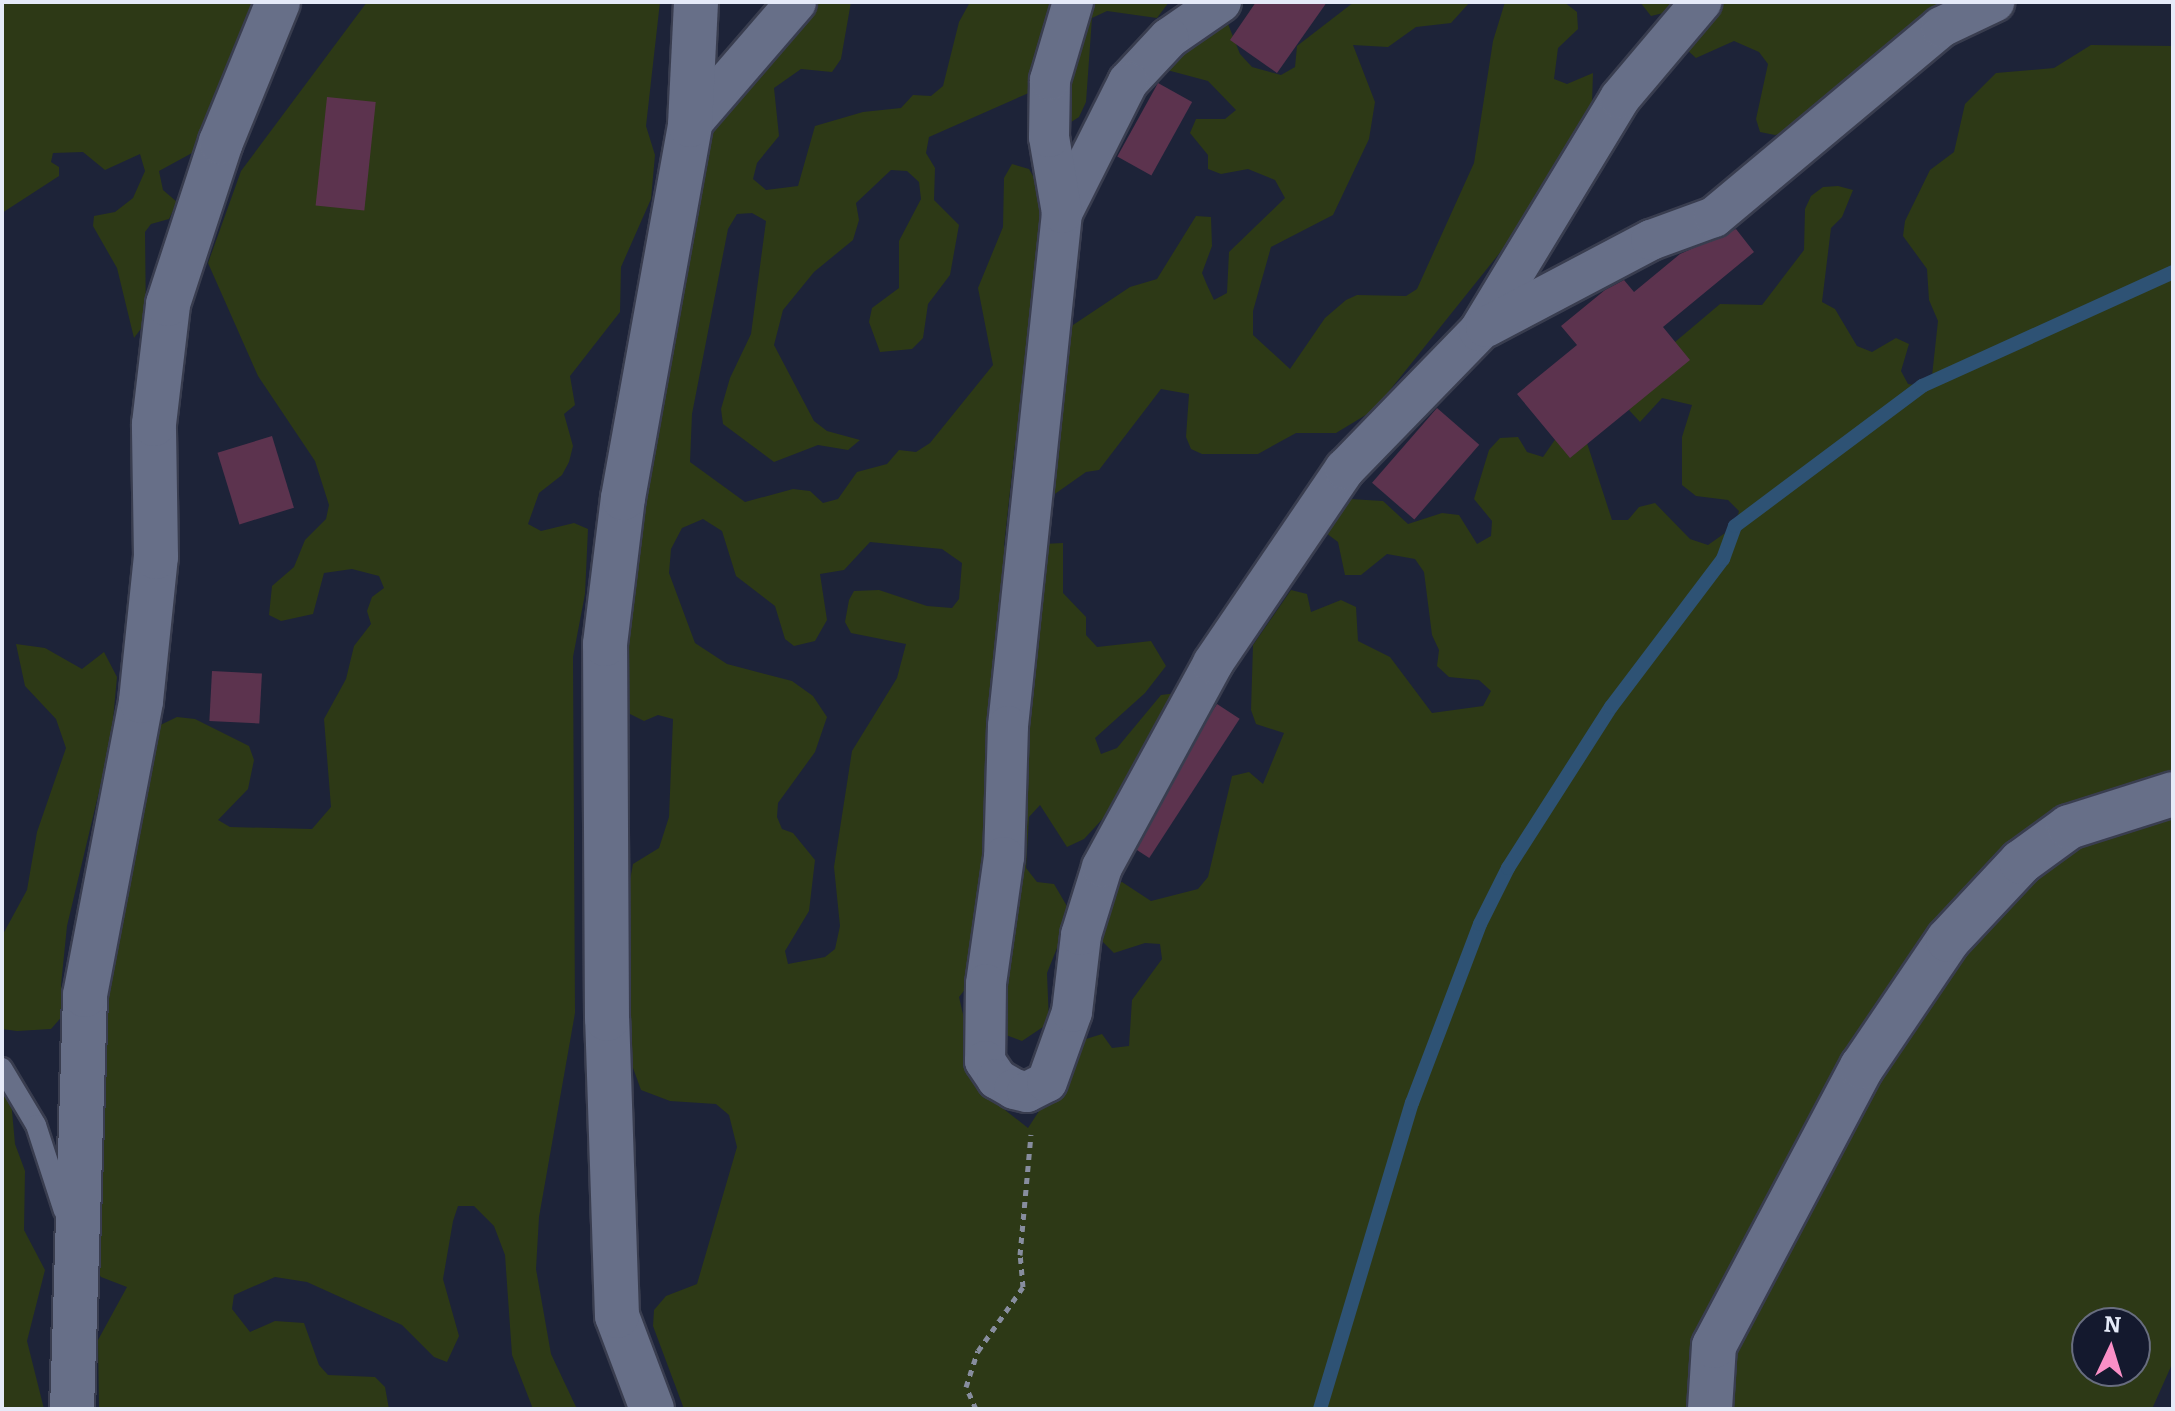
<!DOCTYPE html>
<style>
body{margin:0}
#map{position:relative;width:2175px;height:1411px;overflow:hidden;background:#1d2338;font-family:Bitter,serif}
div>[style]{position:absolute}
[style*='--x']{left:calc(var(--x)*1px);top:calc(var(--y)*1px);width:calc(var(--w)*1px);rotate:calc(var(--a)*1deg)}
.green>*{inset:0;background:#2d3916}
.stream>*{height:14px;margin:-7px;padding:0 7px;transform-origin:7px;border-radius:7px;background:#2e5274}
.building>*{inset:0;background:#5c334e;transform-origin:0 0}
.path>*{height:5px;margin-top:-2.5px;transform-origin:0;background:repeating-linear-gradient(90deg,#878d9e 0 6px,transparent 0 12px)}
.roads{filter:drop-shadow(2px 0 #393d4f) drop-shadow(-2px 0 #393d4f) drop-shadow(0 2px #393d4f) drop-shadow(0 -2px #393d4f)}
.lane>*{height:20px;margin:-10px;padding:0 10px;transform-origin:10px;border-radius:10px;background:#676f88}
.street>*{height:40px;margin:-20px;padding:0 20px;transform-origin:20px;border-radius:20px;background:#676f88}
.secondary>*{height:44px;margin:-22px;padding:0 22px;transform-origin:22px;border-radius:22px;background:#676f88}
span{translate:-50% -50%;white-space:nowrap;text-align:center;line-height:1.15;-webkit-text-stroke:8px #14192e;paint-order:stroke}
.frame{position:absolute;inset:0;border:4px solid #e5eaf8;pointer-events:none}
.north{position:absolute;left:2071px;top:1307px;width:80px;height:80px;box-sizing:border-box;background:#14192e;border:2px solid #686d7f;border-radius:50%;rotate:4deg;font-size:22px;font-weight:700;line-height:32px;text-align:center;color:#e5eaf8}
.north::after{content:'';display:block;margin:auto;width:28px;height:36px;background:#fa8fc6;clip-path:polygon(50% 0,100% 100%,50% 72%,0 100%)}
</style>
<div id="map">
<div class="green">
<i style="clip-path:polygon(2px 2px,257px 2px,192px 153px,159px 171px,163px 190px,177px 202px,169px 219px,151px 224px,145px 232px,146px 322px,134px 338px,117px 268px,93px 226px,94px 216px,115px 212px,133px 198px,145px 171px,140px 154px,105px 170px,83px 152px,53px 153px,51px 162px,59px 167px,59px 176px,2px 213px)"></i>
<i style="clip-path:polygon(367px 2px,660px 2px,646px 126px,655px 155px,651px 199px,621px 267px,620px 312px,570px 376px,575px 405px,564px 414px,573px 446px,569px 462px,562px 475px,539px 493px,528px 524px,541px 531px,574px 523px,588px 529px,585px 594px,573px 657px,575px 1013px,539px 1217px,536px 1269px,551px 1354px,577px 1409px,533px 1409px,512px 1355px,505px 1255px,494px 1226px,474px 1206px,458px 1206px,453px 1221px,443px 1279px,459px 1336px,447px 1362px,434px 1357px,402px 1325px,307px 1282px,275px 1277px,234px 1295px,232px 1309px,250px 1332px,275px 1321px,304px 1323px,319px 1365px,328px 1375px,375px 1377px,385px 1387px,389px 1409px,99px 1409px,98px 1340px,127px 1287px,101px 1277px,94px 1267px,105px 1122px,97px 1081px,95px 994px,154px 757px,152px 729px,177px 717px,195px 719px,249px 746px,254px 760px,248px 789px,218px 820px,230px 827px,312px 829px,331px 807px,324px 719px,346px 679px,354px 646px,371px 624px,367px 611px,372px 597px,384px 588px,379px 576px,352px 569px,324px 573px,313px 614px,281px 621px,269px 615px,272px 586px,294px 567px,305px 540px,326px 519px,329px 505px,315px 461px,258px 376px,208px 263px,241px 171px)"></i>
<i style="clip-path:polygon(evenodd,782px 2px,851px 2px,841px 59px,832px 72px,801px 69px,774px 88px,779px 136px,757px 163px,753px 179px,766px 190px,798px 186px,815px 126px,863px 112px,901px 108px,913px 95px,931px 96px,943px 86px,959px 22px,970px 2px,1169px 2px,1157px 18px,1107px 11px,1092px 18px,1086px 102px,1079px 117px,1065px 126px,1031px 92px,929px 137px,926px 153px,935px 168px,934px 200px,959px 225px,950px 275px,928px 304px,923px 338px,912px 349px,880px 352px,869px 322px,872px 308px,899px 288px,899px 241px,921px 199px,919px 182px,907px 171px,891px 170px,856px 203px,859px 220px,853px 240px,814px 272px,783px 310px,774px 345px,814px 421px,827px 431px,860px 440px,848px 450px,818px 445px,774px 462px,723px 424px,721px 409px,730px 378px,751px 334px,766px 221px,752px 213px,737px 214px,728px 229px,692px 414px,690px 462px,745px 502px,793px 489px,810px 491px,823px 503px,838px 499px,857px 472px,887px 464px,899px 450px,916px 452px,930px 443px,993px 365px,978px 288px,1003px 227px,1004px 178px,1012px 164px,1029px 169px,1037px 183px,1045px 237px,1034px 388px,1015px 445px,1004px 546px,1013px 559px,1043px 544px,1063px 543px,1063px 593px,1086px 617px,1086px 635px,1097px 647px,1151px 641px,1166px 666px,1145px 693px,1095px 738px,1101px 754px,1117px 748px,1161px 695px,1177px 693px,1121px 799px,1084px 839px,1067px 847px,1040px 805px,1029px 817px,1026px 868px,1037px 882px,1054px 884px,1071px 913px,1047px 973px,1049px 1023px,1022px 1041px,1006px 1035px,1006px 1003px,979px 972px,959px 997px,981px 1091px,1028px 1128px,1086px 1039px,1102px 1034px,1112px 1048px,1129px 1046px,1132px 1000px,1162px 959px,1160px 944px,1145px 943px,1114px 953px,1103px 942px,1095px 915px,1105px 886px,1122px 882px,1151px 901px,1198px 889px,1208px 877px,1232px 776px,1249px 772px,1263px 784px,1284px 733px,1256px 724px,1251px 710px,1253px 645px,1291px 590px,1307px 594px,1311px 612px,1341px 600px,1356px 607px,1358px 641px,1390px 657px,1432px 713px,1483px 706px,1491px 691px,1479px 680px,1449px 677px,1437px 666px,1439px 650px,1432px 635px,1424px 572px,1415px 559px,1387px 554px,1361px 575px,1345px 575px,1338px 542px,1326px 533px,1322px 517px,1333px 505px,1350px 499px,1383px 501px,1408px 524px,1442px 513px,1459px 515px,1477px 544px,1491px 536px,1492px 521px,1474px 499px,1489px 450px,1500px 438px,1518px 437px,1527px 452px,1543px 457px,1561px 431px,1586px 440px,1612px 520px,1628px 520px,1639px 507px,1655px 503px,1690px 539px,1708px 545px,1735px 526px,1739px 511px,1728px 500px,1696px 496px,1682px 485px,1682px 437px,1692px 405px,1662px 398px,1640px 422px,1629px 410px,1675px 342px,1720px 304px,1762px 305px,1804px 250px,1805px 209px,1811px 196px,1823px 187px,1838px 186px,1853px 190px,1842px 217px,1831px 228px,1822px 302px,1835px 309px,1857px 346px,1872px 352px,1896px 338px,1909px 344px,1901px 371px,1908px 384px,1922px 386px,1932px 376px,1938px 321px,1929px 300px,1927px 269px,1903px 236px,1905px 221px,1930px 170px,1954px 152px,1965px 104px,1996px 73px,2054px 68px,2091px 45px,2173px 46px,2173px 1362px,2152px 1409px,684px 1409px,653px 1326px,654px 1310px,666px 1296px,697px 1284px,737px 1147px,729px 1115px,716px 1104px,670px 1101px,641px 1090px,621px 1035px,623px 918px,633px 864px,659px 848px,669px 817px,673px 719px,658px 715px,644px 721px,624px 711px,627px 616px,637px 578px,645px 425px,705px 138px,749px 86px,782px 2px,703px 519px,722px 531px,736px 576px,775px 606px,785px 639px,794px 646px,815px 641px,827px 620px,820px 574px,844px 570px,870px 542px,942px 549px,962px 563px,959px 599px,952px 608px,927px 606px,879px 590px,854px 591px,849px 600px,845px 622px,851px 633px,906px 644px,897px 678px,852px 751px,834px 867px,840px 926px,835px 949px,825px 957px,788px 964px,785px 951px,809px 911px,815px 860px,793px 833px,782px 829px,777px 817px,778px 803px,815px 752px,827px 717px,813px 696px,792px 681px,727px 664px,695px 643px,669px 573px,671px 549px,682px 528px,703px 519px,782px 2px,2087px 1323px,2135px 1323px,2135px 1371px,2087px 1371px,2087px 1323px)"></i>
<i style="clip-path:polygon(1354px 2px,1470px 2px,1451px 23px,1416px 27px,1388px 47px,1353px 45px,1375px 102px,1369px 139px,1333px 215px,1271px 247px,1253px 311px,1253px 335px,1290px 369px,1325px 318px,1346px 300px,1357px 295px,1406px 296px,1417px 289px,1474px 163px,1493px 41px,1505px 2px,1564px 2px,1577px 12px,1578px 29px,1558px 48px,1554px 79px,1567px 84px,1593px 73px,1592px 103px,1526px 220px,1374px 410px,1336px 433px,1296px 433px,1258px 454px,1202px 454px,1191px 449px,1186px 437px,1189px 394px,1161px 389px,1099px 470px,1086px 472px,1052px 496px,1056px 348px,1073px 325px,1130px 287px,1157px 279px,1196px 216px,1211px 217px,1212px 246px,1202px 273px,1207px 285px,1214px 300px,1227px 293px,1229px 252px,1285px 198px,1275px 180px,1248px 169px,1221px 174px,1208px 169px,1208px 155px,1190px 133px,1196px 119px,1225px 119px,1236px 110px,1208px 81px,1167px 70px,1163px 56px,1224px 14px,1240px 54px,1252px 67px,1281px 75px,1295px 67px,1297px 46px)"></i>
<i style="clip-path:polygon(1640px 2px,1966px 2px,1803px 128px,1775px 135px,1760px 132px,1756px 119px,1768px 64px,1759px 52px,1734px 41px,1696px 58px,1686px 49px,1680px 9px,1651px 16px)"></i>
<i style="clip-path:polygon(16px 644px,45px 648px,82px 669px,104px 652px,117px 677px,111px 741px,67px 926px,61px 985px,65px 1013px,51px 1029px,17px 1031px,2px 1029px,2px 936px,27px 890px,37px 832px,66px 748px,56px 719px,25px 686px)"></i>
<i style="clip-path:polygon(2px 1077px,10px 1089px,15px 1144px,25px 1171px,24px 1230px,45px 1270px,27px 1341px,44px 1409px,2px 1409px)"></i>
</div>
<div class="stream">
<i style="--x:1320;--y:1409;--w:320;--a:-73.3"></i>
<i style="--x:1412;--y:1103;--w:191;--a:-69.2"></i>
<i style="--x:1480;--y:924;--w:63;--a:-63.4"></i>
<i style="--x:1508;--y:868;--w:191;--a:-57.4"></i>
<i style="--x:1611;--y:707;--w:186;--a:-52.9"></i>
<i style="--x:1723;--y:559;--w:35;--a:-70"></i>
<i style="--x:1735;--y:526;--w:234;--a:-36.8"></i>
<i style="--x:1922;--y:386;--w:276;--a:-24.4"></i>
</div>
<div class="building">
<i style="clip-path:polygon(1256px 2px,1327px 2px,1277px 73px,1230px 40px)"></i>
<i style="left:1158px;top:83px;width:39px;height:84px;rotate:29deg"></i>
<i style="left:327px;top:97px;width:49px;height:109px;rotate:6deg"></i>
<i style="clip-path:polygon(1736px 229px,1754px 252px,1663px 327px,1690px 360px,1570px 458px,1517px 394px,1577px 345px,1561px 326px,1605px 290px,1624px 280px,1634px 292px,1680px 254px)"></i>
<i style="left:1437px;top:408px;width:56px;height:99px;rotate:41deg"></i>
<i style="left:272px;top:436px;width:75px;height:57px;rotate:73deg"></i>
<i style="left:212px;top:671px;width:50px;height:50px;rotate:3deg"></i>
<i style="left:1217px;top:704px;width:27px;height:166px;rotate:33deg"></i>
</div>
<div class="path">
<i style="--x:976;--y:1409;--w:24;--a:-114"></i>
<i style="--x:966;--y:1387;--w:38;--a:-72"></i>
<i style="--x:978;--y:1351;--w:78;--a:-54.9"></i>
<i style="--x:1023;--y:1287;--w:32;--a:-95"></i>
<i style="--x:1020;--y:1255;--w:121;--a:-84.8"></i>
</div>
<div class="roads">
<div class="lane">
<i style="--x:2;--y:1068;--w:66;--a:59.2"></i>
<i style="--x:36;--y:1125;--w:90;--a:72"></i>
</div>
<div class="street">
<i style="--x:1221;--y:2;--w:63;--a:145.3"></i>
<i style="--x:1169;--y:38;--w:60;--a:133"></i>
<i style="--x:1128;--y:82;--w:147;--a:116.7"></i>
<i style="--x:1062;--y:213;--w:516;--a:96.01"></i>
<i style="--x:1008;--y:726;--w:131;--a:91.7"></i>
<i style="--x:1004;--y:857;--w:128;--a:98.1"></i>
<i style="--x:986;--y:984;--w:77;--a:90.7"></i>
<i style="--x:985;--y:1061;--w:22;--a:56"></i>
<i style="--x:997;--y:1079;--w:20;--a:30"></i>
<i style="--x:1014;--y:1089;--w:13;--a:13"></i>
<i style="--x:1027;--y:1092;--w:22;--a:-27"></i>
<i style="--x:1047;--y:1082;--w:74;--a:-70.3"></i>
<i style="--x:1072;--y:1012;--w:78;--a:-83.3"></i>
<i style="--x:1081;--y:935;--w:71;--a:-72.8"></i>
<i style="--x:1102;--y:867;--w:232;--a:-61.4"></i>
<i style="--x:1213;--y:663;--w:235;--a:-55.8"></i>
<i style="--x:1345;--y:469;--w:192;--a:-45.8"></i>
<i style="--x:1479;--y:331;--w:272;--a:-58.8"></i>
<i style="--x:1620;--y:98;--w:126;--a:-49.8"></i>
<i style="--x:690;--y:125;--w:162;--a:-49.2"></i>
<i style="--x:1062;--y:213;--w:77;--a:-99.7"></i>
<i style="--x:1049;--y:137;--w:57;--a:-89"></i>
<i style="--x:1050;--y:80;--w:81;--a:-73.6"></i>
<i style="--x:1486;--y:327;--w:187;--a:-27.8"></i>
<i style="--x:1651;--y:240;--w:67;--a:-20.1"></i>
<i style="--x:1714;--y:217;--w:296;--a:-39.9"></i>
<i style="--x:1941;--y:27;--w:59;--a:-25.3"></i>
</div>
<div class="secondary">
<i style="--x:72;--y:1409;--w:414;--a:-88.2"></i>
<i style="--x:85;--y:995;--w:299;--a:-79.2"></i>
<i style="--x:141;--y:701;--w:145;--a:-84.1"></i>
<i style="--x:156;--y:557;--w:133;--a:-90.9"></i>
<i style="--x:154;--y:424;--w:121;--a:-83.3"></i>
<i style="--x:168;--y:304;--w:170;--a:-71.9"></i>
<i style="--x:221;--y:142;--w:151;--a:-67.8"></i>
<i style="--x:652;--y:1409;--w:99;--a:-110.6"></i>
<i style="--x:617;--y:1316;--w:297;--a:-91.9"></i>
<i style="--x:607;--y:1019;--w:375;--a:-90.3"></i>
<i style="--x:605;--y:644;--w:147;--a:-83"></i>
<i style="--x:623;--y:498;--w:379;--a:-79.8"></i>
<i style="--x:690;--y:125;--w:123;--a:-87.2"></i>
<i style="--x:1710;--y:1409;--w:63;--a:-86.4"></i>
<i style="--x:1714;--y:1346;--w:316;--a:-62.1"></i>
<i style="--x:1862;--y:1067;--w:153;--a:-55.9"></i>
<i style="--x:1948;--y:940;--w:107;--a:-46.9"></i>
<i style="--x:2021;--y:862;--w:59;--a:-36.1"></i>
<i style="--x:2069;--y:827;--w:109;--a:-17.6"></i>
</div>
</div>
<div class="frame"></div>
<div class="north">N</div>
</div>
